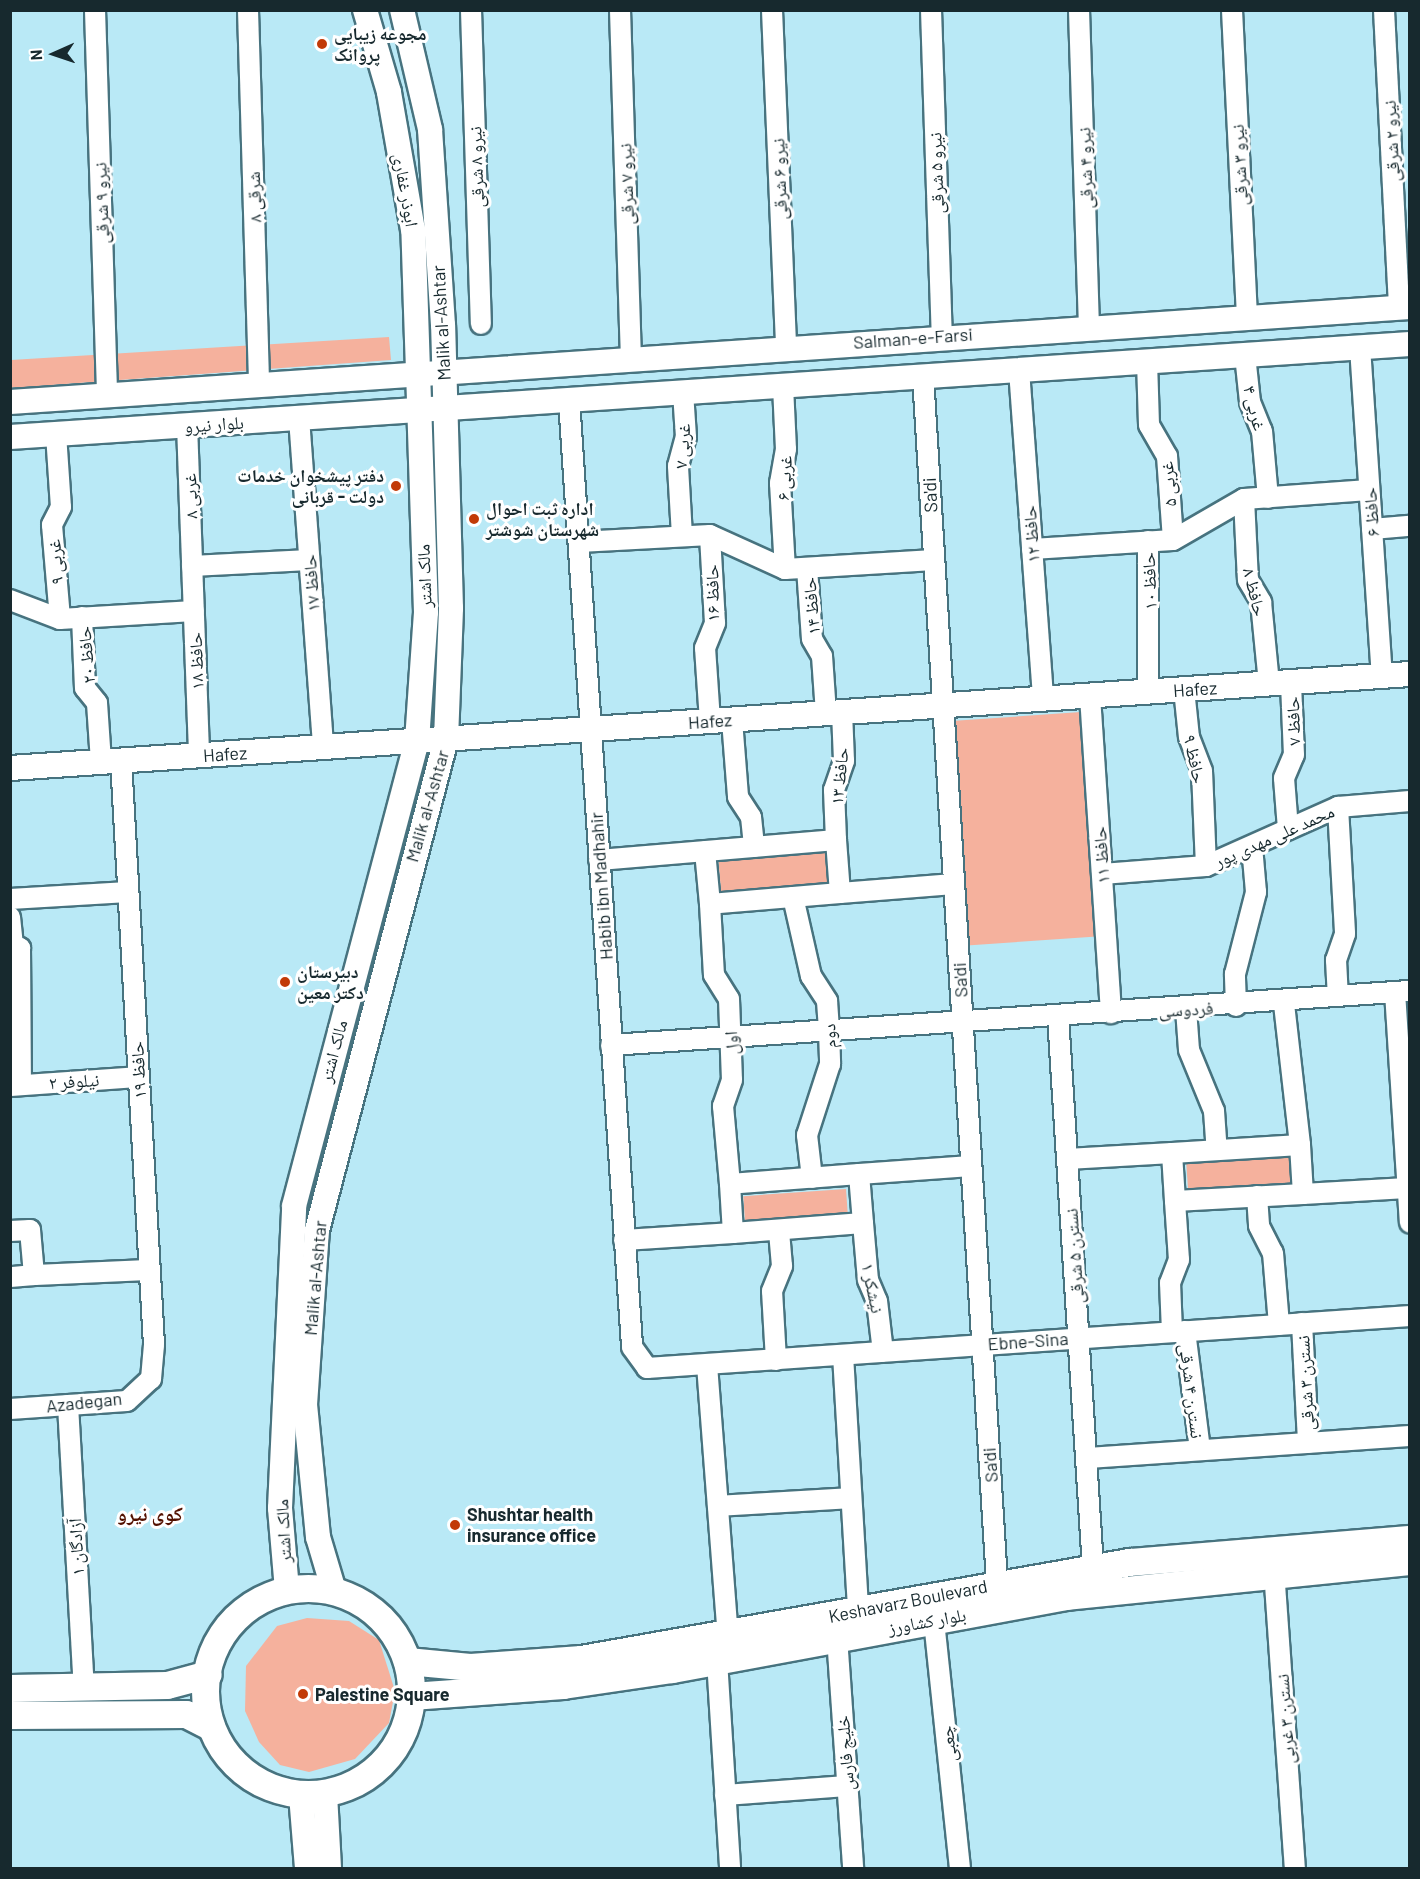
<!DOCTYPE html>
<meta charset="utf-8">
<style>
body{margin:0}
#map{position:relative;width:1420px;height:1879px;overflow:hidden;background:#b9e9f6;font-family:Barlow,"Noto Naskh Arabic",sans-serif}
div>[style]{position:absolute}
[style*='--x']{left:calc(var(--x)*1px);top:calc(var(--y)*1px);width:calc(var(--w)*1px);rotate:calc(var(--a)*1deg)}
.green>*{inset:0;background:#f5b19d;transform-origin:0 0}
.roads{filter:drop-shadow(2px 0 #47737f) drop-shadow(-2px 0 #47737f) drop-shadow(0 2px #47737f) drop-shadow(0 -2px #47737f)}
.minor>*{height:20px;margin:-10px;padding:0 10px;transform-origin:10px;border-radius:10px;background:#fff}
.tertiary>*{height:24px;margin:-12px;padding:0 12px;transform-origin:12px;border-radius:12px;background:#fff}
.secondary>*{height:27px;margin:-13.5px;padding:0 13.5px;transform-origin:13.5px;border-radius:13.5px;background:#fff}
.secondary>.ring{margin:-13.5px;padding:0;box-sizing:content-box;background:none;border:27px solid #fff;border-radius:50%}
.dots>*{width:16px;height:16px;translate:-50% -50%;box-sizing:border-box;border:3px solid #fff;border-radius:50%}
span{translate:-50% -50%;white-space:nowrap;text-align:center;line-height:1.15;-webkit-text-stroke:6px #fff;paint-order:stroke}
.poi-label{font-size:18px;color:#17292e;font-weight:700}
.left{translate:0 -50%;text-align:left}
.right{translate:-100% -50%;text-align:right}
.street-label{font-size:18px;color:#17292e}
.neighbourhood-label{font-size:20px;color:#521100;font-weight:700}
.frame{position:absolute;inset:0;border:12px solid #17292e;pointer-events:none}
.north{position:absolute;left:24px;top:24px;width:60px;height:60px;-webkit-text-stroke:4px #fff;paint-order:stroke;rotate:267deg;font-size:16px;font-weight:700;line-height:24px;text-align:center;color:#17292e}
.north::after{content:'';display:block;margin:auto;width:21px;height:27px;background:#17292e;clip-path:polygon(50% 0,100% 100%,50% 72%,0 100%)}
</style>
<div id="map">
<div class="green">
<i style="clip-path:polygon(389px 337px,391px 360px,11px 388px,11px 360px)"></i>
<i style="left:1081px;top:712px;width:225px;height:130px;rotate:86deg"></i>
<i style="left:827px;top:852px;width:33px;height:109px;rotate:85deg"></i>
<i style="left:1289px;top:1156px;width:28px;height:103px;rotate:86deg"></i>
<i style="left:846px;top:1189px;width:26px;height:103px;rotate:86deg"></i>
<i style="clip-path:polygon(307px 1618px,349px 1621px,379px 1640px,395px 1691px,389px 1723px,355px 1759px,309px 1772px,280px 1765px,259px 1742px,245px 1711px,246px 1666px,277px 1626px)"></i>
</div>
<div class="roads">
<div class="minor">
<i style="--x:95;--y:10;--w:385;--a:88.2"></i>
<i style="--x:248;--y:10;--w:374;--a:88.3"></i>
<i style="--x:471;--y:10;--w:314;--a:88.2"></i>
<i style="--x:620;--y:10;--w:348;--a:88.2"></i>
<i style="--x:772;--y:10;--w:337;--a:87.6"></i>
<i style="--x:931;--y:10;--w:326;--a:88.1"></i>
<i style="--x:1079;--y:10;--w:316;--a:88.2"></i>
<i style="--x:1232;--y:10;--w:309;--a:87.2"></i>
<i style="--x:1384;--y:10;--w:298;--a:87.1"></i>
<i style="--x:1360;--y:347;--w:330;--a:86.2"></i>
<i style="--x:1245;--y:355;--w:47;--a:83.9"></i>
<i style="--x:1250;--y:402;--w:31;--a:68"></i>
<i style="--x:1262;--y:431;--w:67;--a:84.9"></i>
<i style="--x:1147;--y:361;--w:64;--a:88.2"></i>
<i style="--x:1149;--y:425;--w:36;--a:60"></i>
<i style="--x:1167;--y:456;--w:84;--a:85.9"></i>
<i style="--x:1019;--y:370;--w:330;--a:85.8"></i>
<i style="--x:923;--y:376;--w:1210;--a:86.49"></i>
<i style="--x:783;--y:386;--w:63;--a:87.3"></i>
<i style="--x:786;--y:449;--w:35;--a:100"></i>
<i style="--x:780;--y:483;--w:86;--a:86.7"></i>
<i style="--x:569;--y:400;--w:949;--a:86.19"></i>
<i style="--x:632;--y:1347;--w:26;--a:54"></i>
<i style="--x:647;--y:1368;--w:765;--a:-3.9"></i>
<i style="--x:299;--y:418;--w:330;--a:85.8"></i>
<i style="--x:187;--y:425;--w:331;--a:87.9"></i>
<i style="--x:56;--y:434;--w:73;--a:86.1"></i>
<i style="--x:61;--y:507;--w:20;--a:117"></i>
<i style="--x:52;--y:525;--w:94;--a:85.1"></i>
<i style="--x:1244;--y:499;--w:81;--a:87.2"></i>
<i style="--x:1248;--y:580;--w:26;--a:59"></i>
<i style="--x:1261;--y:602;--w:82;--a:84.4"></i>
<i style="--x:1372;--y:529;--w:38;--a:-5"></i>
<i style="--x:682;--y:536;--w:70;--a:-93.3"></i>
<i style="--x:678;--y:466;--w:30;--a:-75"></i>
<i style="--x:686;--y:437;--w:45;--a:-93.8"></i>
<i style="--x:1148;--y:541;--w:151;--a:90"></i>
<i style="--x:579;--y:542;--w:131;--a:-3.1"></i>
<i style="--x:710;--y:535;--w:82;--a:24.4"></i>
<i style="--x:785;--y:569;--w:149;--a:-3.5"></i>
<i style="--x:1032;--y:549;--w:141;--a:-3.7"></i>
<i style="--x:1173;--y:540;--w:82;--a:-30"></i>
<i style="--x:1244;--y:499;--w:125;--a:-4.1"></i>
<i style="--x:192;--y:566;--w:117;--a:-2.9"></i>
<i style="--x:807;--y:568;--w:71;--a:86"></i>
<i style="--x:812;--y:639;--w:20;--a:60"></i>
<i style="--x:822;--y:656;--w:57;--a:86"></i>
<i style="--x:10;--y:600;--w:53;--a:20.8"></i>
<i style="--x:60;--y:619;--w:134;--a:-3.4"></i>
<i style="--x:82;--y:617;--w:71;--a:87.6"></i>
<i style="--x:85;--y:688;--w:19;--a:51"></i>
<i style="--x:97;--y:703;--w:59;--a:86.1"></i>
<i style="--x:1184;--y:689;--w:48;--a:84.1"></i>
<i style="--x:1189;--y:737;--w:36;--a:69"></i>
<i style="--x:1202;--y:771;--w:95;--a:87.6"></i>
<i style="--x:1090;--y:696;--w:318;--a:86.2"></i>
<i style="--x:732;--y:720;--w:77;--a:85.5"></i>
<i style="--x:738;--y:797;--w:24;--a:57"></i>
<i style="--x:751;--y:817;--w:30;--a:84"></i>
<i style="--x:710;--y:721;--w:73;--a:-93.9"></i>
<i style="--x:705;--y:648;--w:27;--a:-68"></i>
<i style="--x:715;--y:623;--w:88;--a:-93.3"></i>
<i style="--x:1338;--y:807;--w:127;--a:86.8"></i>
<i style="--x:1345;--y:934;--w:28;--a:109"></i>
<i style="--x:1336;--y:960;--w:36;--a:87"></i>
<i style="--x:1288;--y:829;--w:51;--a:-94.5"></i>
<i style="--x:1284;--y:778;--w:25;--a:-67"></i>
<i style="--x:1294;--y:755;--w:73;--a:-92.4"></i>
<i style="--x:836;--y:840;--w:50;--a:-92.3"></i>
<i style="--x:834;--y:790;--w:31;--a:-71"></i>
<i style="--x:844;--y:761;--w:49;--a:-92.3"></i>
<i style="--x:599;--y:860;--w:238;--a:-4.8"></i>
<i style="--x:836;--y:840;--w:53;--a:85.7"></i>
<i style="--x:840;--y:893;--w:130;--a:175.2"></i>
<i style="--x:710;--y:904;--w:53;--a:-95.4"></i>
<i style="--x:1102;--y:874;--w:104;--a:-4.4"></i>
<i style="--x:1206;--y:866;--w:145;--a:-24.1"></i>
<i style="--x:1338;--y:807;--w:72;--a:-4.8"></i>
<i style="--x:840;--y:893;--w:114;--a:-4.5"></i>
<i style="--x:793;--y:897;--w:81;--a:77.2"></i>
<i style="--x:811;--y:976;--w:30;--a:57"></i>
<i style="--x:827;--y:1001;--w:30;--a:86"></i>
<i style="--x:829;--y:1031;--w:33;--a:88"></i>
<i style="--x:830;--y:1064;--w:75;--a:107.9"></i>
<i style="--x:807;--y:1135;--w:43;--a:83.4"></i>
<i style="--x:10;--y:899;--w:118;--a:-3.4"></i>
<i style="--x:710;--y:904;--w:71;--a:86.8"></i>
<i style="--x:714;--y:975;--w:28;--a:58"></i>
<i style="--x:729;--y:999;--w:81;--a:87.9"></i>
<i style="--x:732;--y:1080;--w:28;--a:109"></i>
<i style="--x:723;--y:1106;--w:78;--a:84.9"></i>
<i style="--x:10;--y:917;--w:28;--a:84"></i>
<i style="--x:13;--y:945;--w:8;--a:23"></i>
<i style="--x:20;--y:948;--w:137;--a:89.6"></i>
<i style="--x:1395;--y:992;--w:231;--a:86.3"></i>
<i style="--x:1284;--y:1004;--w:142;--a:83.5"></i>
<i style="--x:1236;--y:1006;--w:32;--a:-92"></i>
<i style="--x:1235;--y:974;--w:85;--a:-75.6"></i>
<i style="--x:1256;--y:892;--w:46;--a:-95"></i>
<i style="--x:1186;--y:1009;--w:41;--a:85.8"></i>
<i style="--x:1189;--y:1050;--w:66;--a:67.7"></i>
<i style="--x:1214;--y:1111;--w:39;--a:86"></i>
<i style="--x:1058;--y:1016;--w:553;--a:86.37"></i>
<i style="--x:611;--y:1045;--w:801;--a:-3.87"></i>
<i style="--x:10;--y:1086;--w:128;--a:-4"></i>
<i style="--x:1067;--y:1159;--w:105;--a:-3.3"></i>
<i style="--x:859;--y:1174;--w:112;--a:-4.1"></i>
<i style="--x:1303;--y:1194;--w:104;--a:-3.3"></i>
<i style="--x:1257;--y:1196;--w:30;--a:86"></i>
<i style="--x:1259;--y:1226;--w:30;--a:63"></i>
<i style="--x:1273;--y:1253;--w:72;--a:85.2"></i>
<i style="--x:863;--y:1223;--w:57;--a:85"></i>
<i style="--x:868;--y:1280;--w:23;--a:67"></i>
<i style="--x:877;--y:1301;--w:51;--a:83.3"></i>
<i style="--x:10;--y:1231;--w:20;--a:-3"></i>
<i style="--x:30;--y:1230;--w:45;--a:84.9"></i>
<i style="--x:34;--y:1275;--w:24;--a:175"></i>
<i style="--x:624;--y:1240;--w:109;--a:-3.7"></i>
<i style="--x:733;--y:1233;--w:130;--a:-4.4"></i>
<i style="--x:863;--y:1223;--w:49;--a:-94.7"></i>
<i style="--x:859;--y:1174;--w:129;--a:175.6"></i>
<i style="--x:730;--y:1184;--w:49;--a:86.5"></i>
<i style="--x:34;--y:1275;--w:115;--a:-2.5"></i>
<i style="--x:1302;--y:1323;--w:120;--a:87.1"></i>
<i style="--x:1185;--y:1331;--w:120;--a:82.8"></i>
<i style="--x:1172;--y:1332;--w:49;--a:-92.3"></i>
<i style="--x:1170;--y:1283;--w:25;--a:-69"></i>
<i style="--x:1179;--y:1260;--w:59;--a:-93.9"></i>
<i style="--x:1175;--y:1201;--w:48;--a:-93.6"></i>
<i style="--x:1172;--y:1153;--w:128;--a:-3.6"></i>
<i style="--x:1300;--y:1145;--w:49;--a:86.5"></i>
<i style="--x:1303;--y:1194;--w:128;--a:176.9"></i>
<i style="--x:843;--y:1355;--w:256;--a:86.6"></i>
<i style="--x:776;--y:1360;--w:69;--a:-93.3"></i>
<i style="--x:772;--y:1291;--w:27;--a:-68"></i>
<i style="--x:782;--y:1266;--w:36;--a:-95"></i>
<i style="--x:707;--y:1365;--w:273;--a:85.6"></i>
<i style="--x:68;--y:1405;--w:285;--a:86.8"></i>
<i style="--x:10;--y:1409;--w:117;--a:-3.9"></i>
<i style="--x:127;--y:1401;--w:33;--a:-43"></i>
<i style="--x:151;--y:1379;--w:34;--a:-85"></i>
<i style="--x:154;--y:1345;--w:585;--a:-93.23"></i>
<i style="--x:1087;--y:1458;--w:324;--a:-3.9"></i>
<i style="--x:718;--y:1506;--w:133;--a:-3.4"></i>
<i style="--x:1274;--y:1570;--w:299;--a:86"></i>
<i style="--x:934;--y:1621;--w:248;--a:84"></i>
<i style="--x:837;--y:1637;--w:232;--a:86"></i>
<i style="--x:717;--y:1660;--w:208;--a:86.4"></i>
<i style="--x:725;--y:1795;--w:122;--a:-4.2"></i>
</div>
<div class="tertiary">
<i style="--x:10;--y:402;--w:1403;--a:-3.88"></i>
<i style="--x:10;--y:437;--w:1403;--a:-3.8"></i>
<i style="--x:10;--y:768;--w:1403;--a:-3.84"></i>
<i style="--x:287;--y:1590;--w:82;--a:-94.9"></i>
<i style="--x:280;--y:1508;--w:302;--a:-87.3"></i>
<i style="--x:294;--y:1206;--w:481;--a:-75.2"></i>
<i style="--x:417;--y:741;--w:129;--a:-86"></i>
<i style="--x:426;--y:612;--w:382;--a:-91.9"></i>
<i style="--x:413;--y:230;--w:140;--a:-99.9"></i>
<i style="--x:389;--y:92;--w:85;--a:-106.3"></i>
<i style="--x:334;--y:1591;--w:56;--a:-106.5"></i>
<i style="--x:318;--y:1537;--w:133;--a:-95.6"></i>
<i style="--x:305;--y:1405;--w:175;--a:-86.1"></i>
<i style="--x:317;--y:1230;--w:508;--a:-75.28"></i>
<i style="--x:446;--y:739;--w:131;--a:-87.8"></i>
<i style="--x:451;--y:608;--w:283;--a:-91.6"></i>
<i style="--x:443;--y:325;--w:196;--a:-93.8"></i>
<i style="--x:430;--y:129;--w:122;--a:-103.2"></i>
<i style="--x:325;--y:1794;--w:74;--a:86.9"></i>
<i style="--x:301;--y:1795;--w:73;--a:85.3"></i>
</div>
<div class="secondary">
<i class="ring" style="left:205px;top:1588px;width:179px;height:179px"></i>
<i style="--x:407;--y:1661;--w:63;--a:5.4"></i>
<i style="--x:470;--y:1667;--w:111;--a:-4.1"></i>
<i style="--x:581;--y:1659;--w:557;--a:-10.04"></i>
<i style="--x:1129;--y:1562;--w:282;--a:-4.7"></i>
<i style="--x:10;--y:1688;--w:157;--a:-1.1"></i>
<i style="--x:167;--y:1685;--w:42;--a:-15"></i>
<i style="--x:411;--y:1696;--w:152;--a:-4.1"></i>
<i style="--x:563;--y:1685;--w:110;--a:-8.4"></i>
<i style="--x:672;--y:1669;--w:401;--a:-10.5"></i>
<i style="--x:1066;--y:1596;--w:346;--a:-5.8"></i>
<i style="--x:10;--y:1715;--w:176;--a:-0.3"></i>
<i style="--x:186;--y:1714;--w:28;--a:27"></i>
</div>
</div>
<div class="dots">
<i style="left:322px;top:44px;background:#c23a07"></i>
<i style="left:396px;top:486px;background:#c23a07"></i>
<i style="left:474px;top:519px;background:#c23a07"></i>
<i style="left:285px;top:982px;background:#c23a07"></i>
<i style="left:455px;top:1525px;background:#c23a07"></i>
<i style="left:303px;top:1694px;background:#c23a07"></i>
</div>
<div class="poi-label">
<span class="left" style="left:334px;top:44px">مجوعه زیبایی<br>پروانک</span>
<span class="right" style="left:384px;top:486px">دفتر پیشخوان خدمات<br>دولت - قربانی</span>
<span class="left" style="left:486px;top:519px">اداره ثبت احوال<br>شهرستان شوشتر</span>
<span class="left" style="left:297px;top:982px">دبیرستان<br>دکتر معین</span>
<span class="left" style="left:467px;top:1525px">Shushtar health<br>insurance office</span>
<span class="left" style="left:315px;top:1694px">Palestine Square</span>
</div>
<div class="street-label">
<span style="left:1391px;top:141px;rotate:-93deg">نیرو ۲ شرقی</span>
<span style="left:1239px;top:165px;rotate:-93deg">نیرو ۳ شرقی</span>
<span style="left:476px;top:167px;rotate:-92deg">نیرو ۸ شرقی</span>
<span style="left:1085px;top:168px;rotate:-92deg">نیرو ۴ شرقی</span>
<span style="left:936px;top:173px;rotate:-92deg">نیرو ۵ شرقی</span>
<span style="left:779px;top:179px;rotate:-92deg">نیرو ۶ شرقی</span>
<span style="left:626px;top:184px;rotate:-92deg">نیرو ۷ شرقی</span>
<span style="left:406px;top:190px;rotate:80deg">ابوذر غفاری</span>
<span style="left:254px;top:197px;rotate:-92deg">۸ شرقی</span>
<span style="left:101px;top:203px;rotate:-92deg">نیرو ۹ شرقی</span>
<span style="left:441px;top:323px;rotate:-93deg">Malik al-Ashtar</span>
<span style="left:913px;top:338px;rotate:-4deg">Salman-e-Farsi</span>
<span style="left:1255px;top:408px;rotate:76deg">۴ غربی</span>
<span style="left:214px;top:424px;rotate:-4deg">بلوار نیرو</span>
<span style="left:682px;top:446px;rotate:-85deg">۷ غربی</span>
<span style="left:784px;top:478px;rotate:-86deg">۶ غربی</span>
<span style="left:1168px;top:484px;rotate:-95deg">۵ غربی</span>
<span style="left:930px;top:495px;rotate:-93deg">Sa'di</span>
<span style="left:190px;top:496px;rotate:-92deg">۸ غربی</span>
<span style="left:1371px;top:512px;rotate:-94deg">حافظ ۶</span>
<span style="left:1031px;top:534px;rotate:-94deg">حافظ ۱۲</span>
<span style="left:55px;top:562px;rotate:-94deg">۹ غربی</span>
<span style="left:424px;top:576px;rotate:-92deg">مالک اشتر</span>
<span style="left:1149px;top:581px;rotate:-92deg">حافظ ۱۰</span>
<span style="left:311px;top:583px;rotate:-94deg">حافظ ۱۷</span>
<span style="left:1255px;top:592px;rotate:76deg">حافظ ۸</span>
<span style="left:712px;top:593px;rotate:-91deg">حافظ ۱۶</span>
<span style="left:811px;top:606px;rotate:-95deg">حافظ ۱۴</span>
<span style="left:86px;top:655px;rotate:-95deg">حافظ ۲۰</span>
<span style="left:196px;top:661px;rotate:-92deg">حافظ ۱۸</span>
<span style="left:1195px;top:689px;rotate:-4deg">Hafez</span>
<span style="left:710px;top:721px;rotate:-4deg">Hafez</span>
<span style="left:1293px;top:721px;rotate:-92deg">حافظ ۷</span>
<span style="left:225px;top:754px;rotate:-4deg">Hafez</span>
<span style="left:1195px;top:759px;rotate:78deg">حافظ ۹</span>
<span style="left:839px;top:776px;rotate:-84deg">حافظ ۱۳</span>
<span style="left:427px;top:806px;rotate:-74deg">Malik al-Ashtar</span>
<span style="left:1274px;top:836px;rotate:-24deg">محمد علی مهدی پور</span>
<span style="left:1101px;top:855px;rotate:-94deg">حافظ ۱۱</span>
<span style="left:601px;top:886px;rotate:-94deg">Habib ibn Madhahir</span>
<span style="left:960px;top:980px;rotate:-93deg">Sa'di</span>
<span style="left:1186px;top:1009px;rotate:-3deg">فردوسی</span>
<span style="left:829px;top:1036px;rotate:-93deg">دوم</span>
<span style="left:731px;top:1043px;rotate:-93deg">اول</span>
<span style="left:333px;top:1051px;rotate:-75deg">مالک اشتر</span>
<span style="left:138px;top:1070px;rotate:-93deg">حافظ ۱۹</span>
<span style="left:74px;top:1081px;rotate:-4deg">نیلوفر ۲</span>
<span style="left:1074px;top:1256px;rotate:-94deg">نسترن ۵ شرقی</span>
<span style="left:315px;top:1278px;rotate:-85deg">Malik al-Ashtar</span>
<span style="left:873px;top:1288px;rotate:78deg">نیشکر ۱</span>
<span style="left:1028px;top:1341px;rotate:-4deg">Ebne-Sina</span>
<span style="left:1305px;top:1383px;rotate:-93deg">نسترن ۳ شرقی</span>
<span style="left:1192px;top:1391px;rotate:83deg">نسترن ۴ شرقی</span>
<span style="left:84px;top:1402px;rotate:-6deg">Azadegan</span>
<span style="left:990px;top:1465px;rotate:-94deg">Sa'di</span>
<span style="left:283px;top:1531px;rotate:-93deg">مالک اشتر</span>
<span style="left:76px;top:1547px;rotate:-93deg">آزادگان ۱</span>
<span style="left:908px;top:1601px;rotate:-11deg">Keshavarz Boulevard</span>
<span style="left:927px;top:1621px;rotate:-10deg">بلوار کشاورز</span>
<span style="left:1285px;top:1719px;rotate:-94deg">نسترن ۳ غربی</span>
<span style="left:948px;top:1744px;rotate:-97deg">چعبی</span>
<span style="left:845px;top:1753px;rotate:-94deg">خلیج فارس</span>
</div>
<div class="neighbourhood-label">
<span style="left:150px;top:1513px">کوی نیرو</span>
</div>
<div class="frame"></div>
<div class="north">N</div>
</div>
